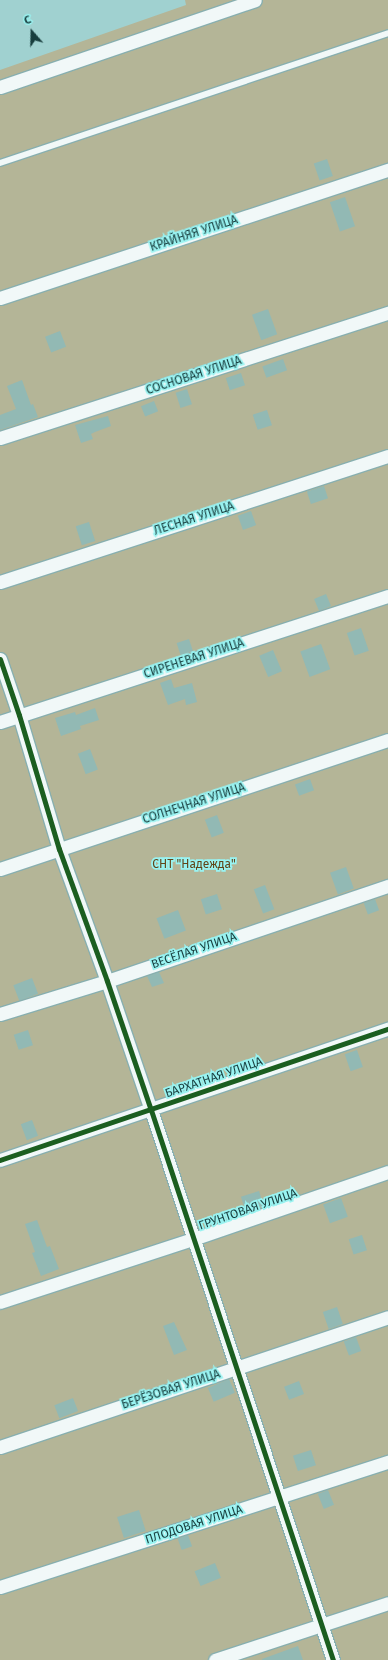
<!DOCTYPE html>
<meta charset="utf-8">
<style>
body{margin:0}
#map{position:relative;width:388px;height:1660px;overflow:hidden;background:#a0d1d0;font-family:"Fira Sans",sans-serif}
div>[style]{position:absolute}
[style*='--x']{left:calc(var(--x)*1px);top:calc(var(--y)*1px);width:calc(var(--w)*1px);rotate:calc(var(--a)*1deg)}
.green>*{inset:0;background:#b4b597}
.building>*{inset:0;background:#92b9b4;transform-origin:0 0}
.roads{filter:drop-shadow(1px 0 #88afaf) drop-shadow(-1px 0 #88afaf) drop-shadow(0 1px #88afaf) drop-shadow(0 -1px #88afaf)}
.lane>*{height:6px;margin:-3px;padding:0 3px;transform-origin:3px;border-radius:3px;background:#f1f8f8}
.street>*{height:13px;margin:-6.5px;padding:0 6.5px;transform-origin:6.5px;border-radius:6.5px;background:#f1f8f8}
.cycleway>*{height:5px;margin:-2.5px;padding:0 2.5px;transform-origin:2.5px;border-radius:2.5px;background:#1b5e20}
span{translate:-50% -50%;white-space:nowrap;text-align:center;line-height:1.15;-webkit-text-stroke:3.5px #99f3f1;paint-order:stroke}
.street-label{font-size:12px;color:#183e3e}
.park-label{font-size:12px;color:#614418}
.north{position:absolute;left:12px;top:12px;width:40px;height:40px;-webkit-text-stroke:3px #99f3f1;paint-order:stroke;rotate:340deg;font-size:11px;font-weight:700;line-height:16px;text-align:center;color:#183e3e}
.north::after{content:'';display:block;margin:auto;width:14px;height:18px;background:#183e3e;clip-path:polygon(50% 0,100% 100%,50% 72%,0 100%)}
</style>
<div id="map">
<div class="green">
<i style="clip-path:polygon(185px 0,388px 0,388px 1660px,0 1660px,0 70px,186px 5px)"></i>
</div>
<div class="building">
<i style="left:327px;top:159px;width:18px;height:14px;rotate:71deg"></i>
<i style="left:345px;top:197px;width:31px;height:16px;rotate:71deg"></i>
<i style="left:268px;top:309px;width:27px;height:17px;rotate:70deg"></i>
<i style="left:60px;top:331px;width:17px;height:16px;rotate:69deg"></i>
<i style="left:283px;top:359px;width:12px;height:22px;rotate:70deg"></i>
<i style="left:241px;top:373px;width:13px;height:16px;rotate:72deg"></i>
<i style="clip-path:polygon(22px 380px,31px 405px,33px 404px,38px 417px,0 430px,0 415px,16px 409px,7px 386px)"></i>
<i style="left:187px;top:389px;width:16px;height:12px;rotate:72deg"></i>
<i style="left:154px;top:401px;width:11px;height:14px;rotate:68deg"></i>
<i style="left:267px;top:410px;width:16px;height:15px;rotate:72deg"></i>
<i style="clip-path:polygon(108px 416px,111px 426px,95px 432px,91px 434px,93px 439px,81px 443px,75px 425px)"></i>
<i style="left:324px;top:486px;width:13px;height:18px;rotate:72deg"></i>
<i style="left:251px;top:511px;width:15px;height:14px;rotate:70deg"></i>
<i style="left:89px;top:522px;width:20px;height:14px;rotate:72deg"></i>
<i style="left:326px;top:594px;width:13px;height:13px;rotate:67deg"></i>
<i style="left:361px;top:628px;width:24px;height:15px;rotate:71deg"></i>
<i style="left:189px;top:639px;width:13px;height:13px;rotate:72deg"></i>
<i style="left:321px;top:644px;width:27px;height:22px;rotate:70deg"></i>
<i style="left:273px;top:650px;width:23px;height:15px;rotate:67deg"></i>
<i style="clip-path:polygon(171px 679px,174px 688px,192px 683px,197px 702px,186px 705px,185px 699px,168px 705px,160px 683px)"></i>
<i style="clip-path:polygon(95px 708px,99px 720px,80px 726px,81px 729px,61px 736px,55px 718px,75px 712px,76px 715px)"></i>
<i style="left:90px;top:749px;width:22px;height:13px;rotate:69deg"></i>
<i style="left:310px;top:779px;width:12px;height:16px;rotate:70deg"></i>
<i style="left:217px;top:815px;width:19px;height:13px;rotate:69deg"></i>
<i style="left:346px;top:867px;width:23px;height:17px;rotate:70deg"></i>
<i style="left:265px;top:885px;width:26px;height:12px;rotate:69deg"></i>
<i style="left:217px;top:894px;width:16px;height:17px;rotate:72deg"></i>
<i style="left:375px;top:899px;width:12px;height:12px;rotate:70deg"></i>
<i style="left:178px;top:910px;width:22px;height:23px;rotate:69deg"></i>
<i style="clip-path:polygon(159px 972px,164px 983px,152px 987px,147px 976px)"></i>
<i style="left:32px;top:978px;width:17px;height:20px;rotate:69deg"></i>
<i style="left:28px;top:1030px;width:16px;height:15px;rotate:72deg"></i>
<i style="left:357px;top:1050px;width:18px;height:13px;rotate:71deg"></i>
<i style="left:32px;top:1120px;width:17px;height:12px;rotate:69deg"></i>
<i style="left:259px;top:1191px;width:16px;height:19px;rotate:72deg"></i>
<i style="left:341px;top:1198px;width:20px;height:19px;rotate:70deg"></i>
<i style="clip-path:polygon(37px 1220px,47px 1247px,50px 1246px,59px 1269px,41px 1276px,32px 1253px,35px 1252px,25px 1224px)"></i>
<i style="left:362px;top:1235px;width:16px;height:14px;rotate:72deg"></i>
<i style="left:337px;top:1307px;width:18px;height:15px;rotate:71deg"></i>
<i style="clip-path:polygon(174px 1322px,187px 1350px,174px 1355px,163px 1326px)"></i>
<i style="left:356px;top:1337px;width:15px;height:13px;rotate:70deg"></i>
<i style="left:229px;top:1379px;width:15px;height:23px;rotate:67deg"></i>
<i style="left:299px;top:1381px;width:14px;height:16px;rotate:69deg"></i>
<i style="left:73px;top:1398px;width:14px;height:20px;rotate:69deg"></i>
<i style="left:311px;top:1450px;width:16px;height:19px;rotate:72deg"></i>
<i style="left:328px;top:1490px;width:16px;height:11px;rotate:68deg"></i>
<i style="left:139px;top:1510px;width:22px;height:23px;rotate:72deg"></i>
<i style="left:188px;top:1535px;width:12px;height:11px;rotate:70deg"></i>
<i style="left:215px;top:1563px;width:16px;height:22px;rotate:68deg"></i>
<i style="clip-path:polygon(298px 1646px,303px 1660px,262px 1660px,262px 1659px)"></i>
</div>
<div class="roads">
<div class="lane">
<i style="--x:0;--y:163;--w:409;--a:-18.5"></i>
</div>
<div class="street">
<i style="--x:0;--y:87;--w:269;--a:-18.8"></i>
<i style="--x:0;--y:298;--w:409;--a:-18.3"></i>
<i style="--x:0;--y:438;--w:408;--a:-17.9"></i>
<i style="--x:0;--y:582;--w:408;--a:-18"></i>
<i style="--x:0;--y:659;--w:59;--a:71.3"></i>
<i style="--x:19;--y:715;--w:140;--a:73.4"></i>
<i style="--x:59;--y:849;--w:140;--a:70"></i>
<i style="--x:107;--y:981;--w:136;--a:71.2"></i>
<i style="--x:151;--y:1110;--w:579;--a:71.69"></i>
<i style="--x:0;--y:722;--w:408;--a:-18"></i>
<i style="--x:0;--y:869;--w:409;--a:-18.4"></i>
<i style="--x:0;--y:1014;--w:112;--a:-17.1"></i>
<i style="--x:107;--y:981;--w:297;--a:-18.7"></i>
<i style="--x:0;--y:1160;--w:410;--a:-18.7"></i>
<i style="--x:0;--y:1302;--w:203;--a:-18.1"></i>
<i style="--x:193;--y:1239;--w:206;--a:-19"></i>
<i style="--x:0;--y:1447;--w:409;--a:-18.5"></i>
<i style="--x:0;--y:1587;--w:408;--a:-17.9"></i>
<i style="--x:215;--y:1660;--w:182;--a:-18.2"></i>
</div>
</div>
<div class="cycleway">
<i style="--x:0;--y:659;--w:59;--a:71.3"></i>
<i style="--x:19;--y:715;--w:140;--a:73.4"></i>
<i style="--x:59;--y:849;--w:140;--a:70"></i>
<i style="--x:107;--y:981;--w:136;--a:71.2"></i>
<i style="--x:151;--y:1110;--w:579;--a:71.69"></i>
<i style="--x:0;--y:1160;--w:410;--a:-18.7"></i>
</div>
<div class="street-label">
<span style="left:194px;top:234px;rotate:-18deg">КРАЙНЯЯ УЛИЦА</span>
<span style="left:194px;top:376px;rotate:-18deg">СОСНОВАЯ УЛИЦА</span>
<span style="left:194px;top:519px;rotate:-18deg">ЛЕСНАЯ УЛИЦА</span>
<span style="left:194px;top:659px;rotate:-18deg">СИРЕНЕВАЯ УЛИЦА</span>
<span style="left:194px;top:804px;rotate:-18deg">СОЛНЕЧНАЯ УЛИЦА</span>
<span style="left:194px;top:951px;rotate:-19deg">ВЕСЁЛАЯ УЛИЦА</span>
<span style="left:214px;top:1078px;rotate:-19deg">БАРХАТНАЯ УЛИЦА</span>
<span style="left:248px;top:1210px;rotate:-19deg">ГРУНТОВАЯ УЛИЦА</span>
<span style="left:171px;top:1390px;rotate:-18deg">БЕРЁЗОВАЯ УЛИЦА</span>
<span style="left:194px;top:1525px;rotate:-18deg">ПЛОДОВАЯ УЛИЦА</span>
</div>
<div class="park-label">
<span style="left:194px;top:865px">СНТ "Надежда"</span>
</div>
<div class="north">С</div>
</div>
